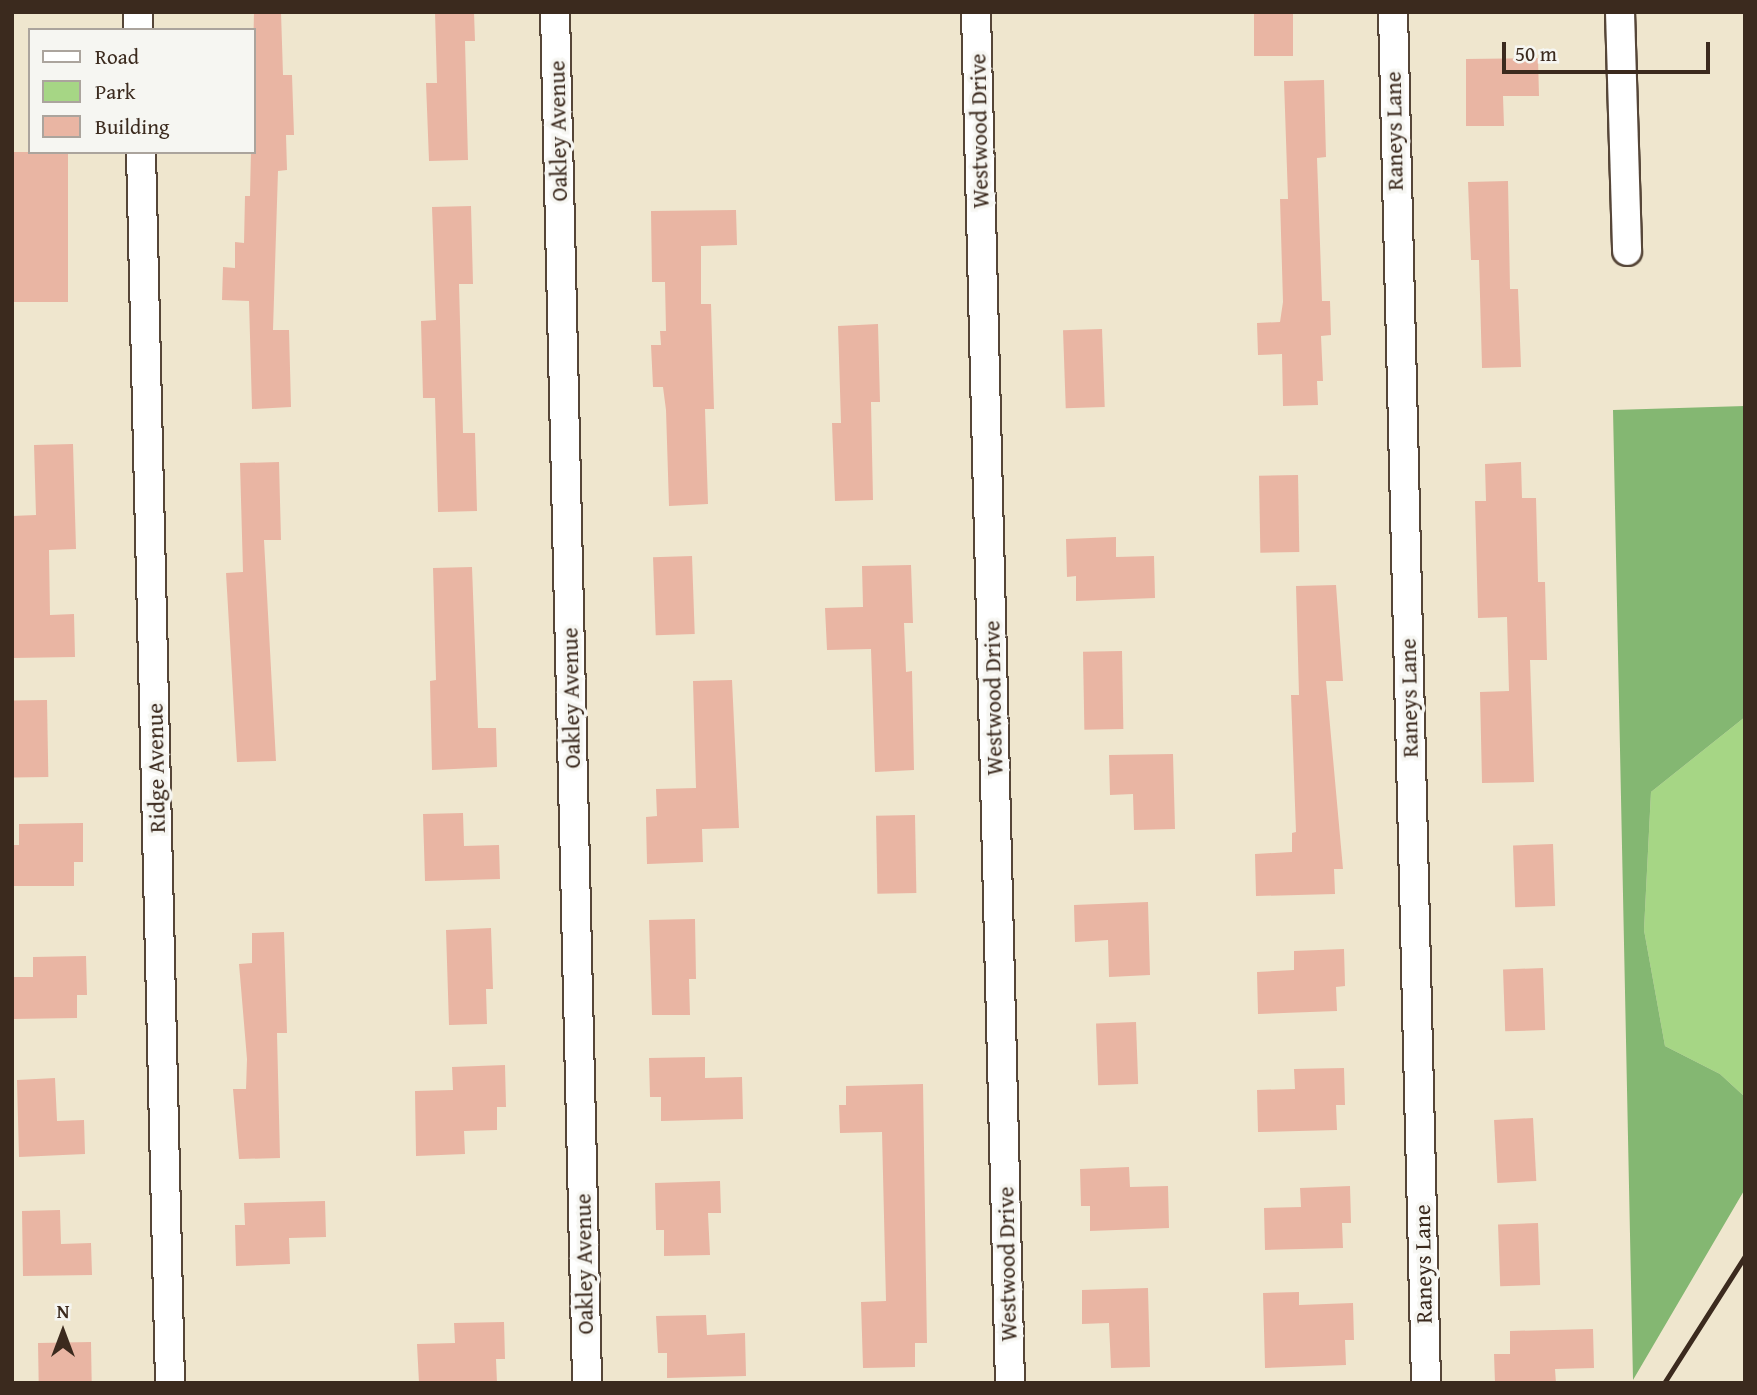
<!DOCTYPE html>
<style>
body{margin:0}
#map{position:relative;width:1757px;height:1395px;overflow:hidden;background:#efe6ce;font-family:"Gentium Book Plus",serif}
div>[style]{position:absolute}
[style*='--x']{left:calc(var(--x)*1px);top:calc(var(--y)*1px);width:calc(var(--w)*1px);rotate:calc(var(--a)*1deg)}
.green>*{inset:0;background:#a6d685}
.forest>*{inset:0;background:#84b772}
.building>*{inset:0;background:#e9b5a3;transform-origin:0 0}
.roads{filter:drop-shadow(2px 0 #564638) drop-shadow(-2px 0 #564638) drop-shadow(0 2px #564638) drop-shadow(0 -2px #564638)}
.street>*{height:28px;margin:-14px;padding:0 14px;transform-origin:14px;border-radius:14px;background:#fff}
.rail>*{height:5px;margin:-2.5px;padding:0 2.5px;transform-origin:2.5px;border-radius:2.5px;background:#3b2a1e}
span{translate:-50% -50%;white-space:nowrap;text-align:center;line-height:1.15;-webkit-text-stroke:7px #f6f6f2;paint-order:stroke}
.street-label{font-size:23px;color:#3b2a1e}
.frame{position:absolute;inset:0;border:14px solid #3b2a1e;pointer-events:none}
.legend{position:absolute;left:28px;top:28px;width:228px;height:126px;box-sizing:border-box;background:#f6f6f2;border:2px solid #aba49d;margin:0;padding:9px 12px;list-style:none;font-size:21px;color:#3b2a1e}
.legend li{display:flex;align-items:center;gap:14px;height:35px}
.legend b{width:35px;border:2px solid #aba49d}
.north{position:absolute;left:28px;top:1297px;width:70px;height:70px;-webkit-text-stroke:5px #f6f6f2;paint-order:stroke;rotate:0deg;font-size:19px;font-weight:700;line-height:28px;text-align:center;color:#3b2a1e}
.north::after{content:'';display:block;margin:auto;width:24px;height:32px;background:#3b2a1e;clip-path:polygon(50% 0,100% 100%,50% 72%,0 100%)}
.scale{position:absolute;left:1502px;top:42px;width:208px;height:32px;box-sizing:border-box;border:4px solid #3b2a1e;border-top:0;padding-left:9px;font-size:21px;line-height:24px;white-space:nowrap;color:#3b2a1e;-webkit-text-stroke:5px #f6f6f2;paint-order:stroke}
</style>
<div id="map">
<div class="green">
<i style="clip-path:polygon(1745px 717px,1745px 1097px,1720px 1074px,1665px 1046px,1644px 930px,1651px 792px)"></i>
</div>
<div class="forest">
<i style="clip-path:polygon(1745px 406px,1745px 717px,1651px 792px,1644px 930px,1665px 1046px,1720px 1074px,1745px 1097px,1745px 1189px,1633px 1380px,1613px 410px)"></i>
</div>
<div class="building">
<i style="clip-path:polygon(254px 12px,281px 12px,283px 75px,292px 75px,294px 135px,286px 135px,287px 170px,278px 171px,273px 330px,289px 330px,291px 407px,252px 409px,249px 301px,222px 300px,223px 267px,235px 268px,235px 242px,244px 243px,245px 196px,250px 196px)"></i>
<i style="clip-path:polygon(435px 12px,474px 12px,475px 41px,465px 41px,468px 160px,429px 161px,426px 83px,437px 83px)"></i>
<i style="left:1254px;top:12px;width:39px;height:44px"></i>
<i style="clip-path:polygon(1538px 58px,1539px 96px,1503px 96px,1504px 126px,1466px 126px,1466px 59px)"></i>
<i style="clip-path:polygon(1324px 80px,1326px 157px,1317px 158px,1322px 301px,1330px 301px,1331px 335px,1321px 336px,1323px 381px,1317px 381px,1318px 405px,1283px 406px,1282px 354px,1258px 355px,1257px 323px,1280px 322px,1283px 302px,1280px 199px,1288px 199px,1284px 81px)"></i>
<i style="left:12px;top:152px;width:56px;height:150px"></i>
<i style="clip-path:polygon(1508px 181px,1510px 289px,1518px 289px,1521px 367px,1482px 368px,1479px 260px,1471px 260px,1468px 182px)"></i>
<i style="clip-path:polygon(471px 206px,473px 284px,459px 284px,463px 433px,475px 433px,477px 511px,438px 512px,435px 398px,423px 398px,421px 321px,436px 320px,432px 207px)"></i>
<i style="clip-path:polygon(736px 210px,737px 245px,701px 246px,701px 304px,711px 304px,714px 409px,705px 409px,708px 504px,669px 506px,666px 410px,663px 387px,653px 387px,651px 345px,661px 345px,660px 331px,666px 331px,665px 282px,652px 282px,651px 211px)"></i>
<i style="clip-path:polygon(878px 324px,880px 402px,871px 402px,873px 500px,835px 501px,832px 423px,841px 423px,838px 326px)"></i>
<i style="left:1102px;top:329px;width:78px;height:39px;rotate:88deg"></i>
<i style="clip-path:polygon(73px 444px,76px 549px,49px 550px,50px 615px,74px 614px,75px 657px,12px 658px,12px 516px,36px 515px,34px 445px)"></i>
<i style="clip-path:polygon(279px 462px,281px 540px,264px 540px,276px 761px,237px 762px,226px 573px,243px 572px,240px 463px)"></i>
<i style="clip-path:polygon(1521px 462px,1522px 498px,1536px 498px,1538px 582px,1545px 582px,1547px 660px,1530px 660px,1534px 782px,1482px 783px,1480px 692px,1509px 691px,1507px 617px,1478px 618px,1475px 501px,1486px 501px,1485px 464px)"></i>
<i style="left:1298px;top:475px;width:77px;height:39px;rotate:89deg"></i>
<i style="clip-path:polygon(1116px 537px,1116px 557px,1154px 556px,1155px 598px,1076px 601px,1076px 576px,1067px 577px,1066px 539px)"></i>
<i style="left:692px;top:556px;width:78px;height:39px;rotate:88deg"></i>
<i style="clip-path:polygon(911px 565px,913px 623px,904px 623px,906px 672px,912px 671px,914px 770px,875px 772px,871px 649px,827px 650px,825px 608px,863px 607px,862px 566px)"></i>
<i style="clip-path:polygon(472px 567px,478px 728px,496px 728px,497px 767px,432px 770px,430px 681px,436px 680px,433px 568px)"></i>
<i style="clip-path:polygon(1336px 585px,1343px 681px,1326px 681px,1343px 869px,1334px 869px,1335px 894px,1256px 896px,1255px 854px,1292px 852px,1292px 833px,1296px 832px,1291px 695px,1299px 695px,1296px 586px)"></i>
<i style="left:1122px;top:651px;width:78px;height:39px;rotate:89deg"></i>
<i style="clip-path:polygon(732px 680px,739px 828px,702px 829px,703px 862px,647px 864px,646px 817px,657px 816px,656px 789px,696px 788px,693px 681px)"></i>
<i style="left:47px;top:700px;width:77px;height:35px;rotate:89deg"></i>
<i style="clip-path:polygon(1173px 754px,1175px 829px,1134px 830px,1133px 794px,1110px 795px,1109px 755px)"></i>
<i style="clip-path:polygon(463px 813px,464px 846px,499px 845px,500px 879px,425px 881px,423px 814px)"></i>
<i style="left:915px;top:815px;width:78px;height:39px;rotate:89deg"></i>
<i style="clip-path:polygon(83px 823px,83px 862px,74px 862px,74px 886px,12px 886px,12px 845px,19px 845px,19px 824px)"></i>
<i style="left:1553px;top:844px;width:62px;height:40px;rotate:88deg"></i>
<i style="clip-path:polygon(1148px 902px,1150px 975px,1109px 977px,1108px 940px,1075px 942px,1074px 905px)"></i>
<i style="clip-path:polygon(695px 919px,696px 979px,689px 979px,690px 1015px,652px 1015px,649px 920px)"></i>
<i style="clip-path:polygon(491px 928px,493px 989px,486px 989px,487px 1024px,449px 1025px,446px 930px)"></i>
<i style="clip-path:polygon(284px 932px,287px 1033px,277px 1033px,280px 1158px,239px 1159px,233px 1089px,246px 1089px,247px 1059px,239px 964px,252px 963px,252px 933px)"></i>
<i style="clip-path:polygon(1344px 949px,1345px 986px,1336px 987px,1337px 1011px,1258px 1014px,1257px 972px,1294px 970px,1294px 951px)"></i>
<i style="clip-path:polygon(86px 956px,87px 995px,77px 995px,77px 1018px,12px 1019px,12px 977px,33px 977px,33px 957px)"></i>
<i style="left:1543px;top:968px;width:62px;height:40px;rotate:88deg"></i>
<i style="left:1136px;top:1022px;width:62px;height:40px;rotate:88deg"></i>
<i style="clip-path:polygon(705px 1057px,705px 1078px,742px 1077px,743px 1119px,661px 1121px,661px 1097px,650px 1097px,649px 1058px)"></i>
<i style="clip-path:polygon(505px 1065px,506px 1107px,497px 1107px,497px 1130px,464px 1131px,465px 1154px,416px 1156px,415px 1091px,453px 1090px,452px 1067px)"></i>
<i style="clip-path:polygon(1344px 1068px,1345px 1105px,1336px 1105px,1337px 1130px,1258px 1132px,1257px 1090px,1295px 1089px,1294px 1069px)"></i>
<i style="clip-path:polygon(55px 1078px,57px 1121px,84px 1120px,85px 1154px,19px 1157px,17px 1080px)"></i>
<i style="clip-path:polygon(923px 1084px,927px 1343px,915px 1343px,915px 1367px,863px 1368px,861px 1302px,886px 1301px,882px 1132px,840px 1133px,839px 1105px,846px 1105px,846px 1086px)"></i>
<i style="left:1533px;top:1118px;width:63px;height:39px;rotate:87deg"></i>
<i style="clip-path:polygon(1129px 1167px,1130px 1187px,1168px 1186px,1169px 1228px,1090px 1231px,1090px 1206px,1081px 1206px,1080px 1169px)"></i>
<i style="clip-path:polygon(720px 1181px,721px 1213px,708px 1213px,710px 1255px,664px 1256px,664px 1230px,656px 1230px,655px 1183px)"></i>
<i style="clip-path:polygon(1350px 1186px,1351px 1223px,1342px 1223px,1343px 1248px,1265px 1250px,1264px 1208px,1301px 1207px,1300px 1188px)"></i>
<i style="clip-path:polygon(325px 1201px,326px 1237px,289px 1238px,290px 1264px,236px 1266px,235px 1225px,245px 1225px,244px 1203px)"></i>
<i style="clip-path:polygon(60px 1210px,61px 1244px,91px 1243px,92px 1275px,23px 1276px,22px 1211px)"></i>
<i style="left:1538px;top:1223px;width:62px;height:40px;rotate:88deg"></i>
<i style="clip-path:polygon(1148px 1288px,1150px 1367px,1111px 1368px,1109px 1323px,1082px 1324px,1082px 1290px)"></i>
<i style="clip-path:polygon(1299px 1292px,1299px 1305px,1353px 1303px,1354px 1340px,1345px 1340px,1346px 1365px,1265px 1368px,1263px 1293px)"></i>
<i style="clip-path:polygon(706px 1315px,707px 1335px,745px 1333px,746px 1376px,667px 1378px,667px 1353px,658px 1353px,656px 1316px)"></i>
<i style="clip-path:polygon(504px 1322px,505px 1359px,496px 1359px,497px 1383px,419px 1383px,417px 1344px,455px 1343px,454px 1323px)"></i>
<i style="clip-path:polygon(1593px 1329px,1594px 1368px,1555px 1369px,1556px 1383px,1495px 1383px,1494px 1354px,1510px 1354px,1510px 1331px)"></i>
<i style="left:91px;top:1342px;width:41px;height:53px;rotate:89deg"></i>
</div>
<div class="roads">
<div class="street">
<i style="--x:138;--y:12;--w:18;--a:90"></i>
<i style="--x:555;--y:12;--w:1371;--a:88.66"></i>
<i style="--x:976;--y:12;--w:1371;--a:88.58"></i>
<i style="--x:1393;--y:12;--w:1371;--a:88.62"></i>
<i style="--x:1620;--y:12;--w:239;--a:88.3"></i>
<i style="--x:141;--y:152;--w:1231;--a:88.65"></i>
</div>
</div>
<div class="rail">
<i style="--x:1664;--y:1383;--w:151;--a:-57.5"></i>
</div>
<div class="street-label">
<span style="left:558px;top:131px;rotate:-91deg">Oakley Avenue</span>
<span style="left:979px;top:131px;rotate:-91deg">Westwood Drive</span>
<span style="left:1394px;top:131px;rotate:-91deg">Raneys Lane</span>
<span style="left:571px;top:698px;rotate:-91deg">Oakley Avenue</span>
<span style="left:993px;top:698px;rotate:-91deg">Westwood Drive</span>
<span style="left:1409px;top:698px;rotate:-91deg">Raneys Lane</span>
<span style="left:156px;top:768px;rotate:-91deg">Ridge Avenue</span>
<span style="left:584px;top:1264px;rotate:-91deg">Oakley Avenue</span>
<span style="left:1007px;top:1264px;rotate:-91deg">Westwood Drive</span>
<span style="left:1423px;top:1264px;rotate:-91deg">Raneys Lane</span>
</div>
<div class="frame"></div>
<ul class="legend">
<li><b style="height:9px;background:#fff"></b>Road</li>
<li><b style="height:19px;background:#a6d685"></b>Park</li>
<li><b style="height:19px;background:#e9b5a3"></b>Building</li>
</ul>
<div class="north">N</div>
<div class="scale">50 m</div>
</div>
